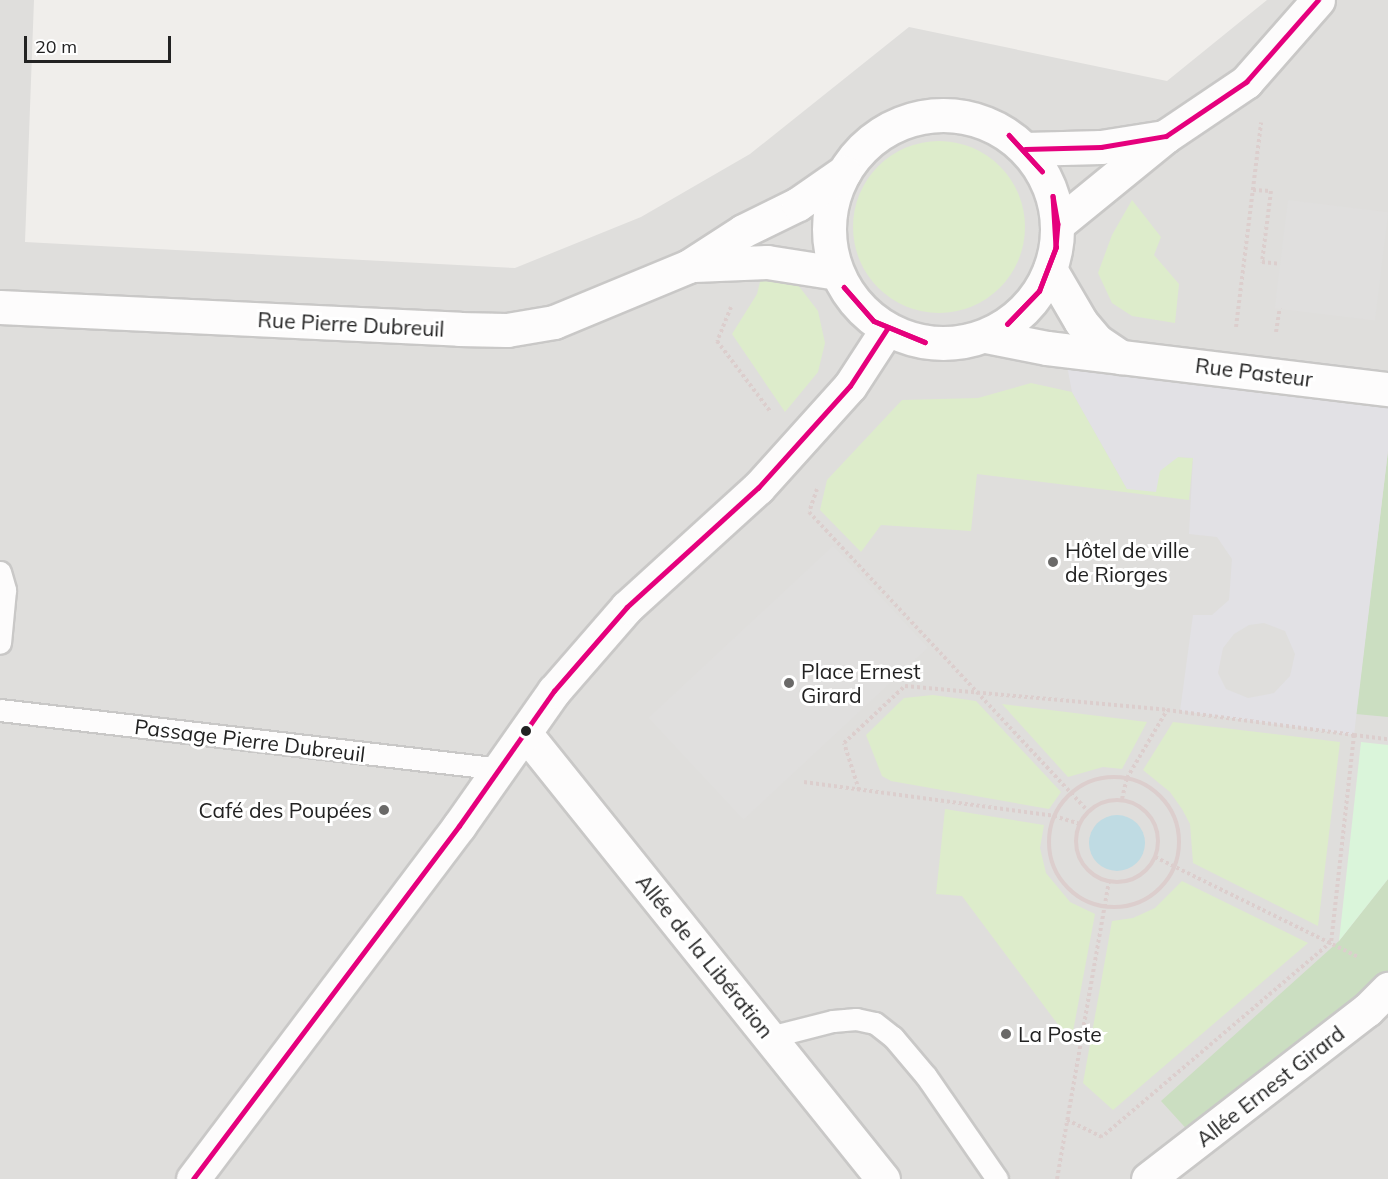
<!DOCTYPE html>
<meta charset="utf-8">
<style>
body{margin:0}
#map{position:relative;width:1388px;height:1179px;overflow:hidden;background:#f0eeeb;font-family:Mulish,sans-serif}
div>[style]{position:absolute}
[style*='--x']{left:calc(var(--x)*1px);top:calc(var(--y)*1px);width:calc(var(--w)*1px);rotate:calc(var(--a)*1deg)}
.residential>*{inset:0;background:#dfdedc}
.grass>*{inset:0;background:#ddeccb}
.round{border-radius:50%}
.forest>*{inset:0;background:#cbdec1}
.park>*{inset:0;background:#daf5da}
.parking>*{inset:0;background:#e0dfde;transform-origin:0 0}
.plaza>*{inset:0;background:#e2e1e5}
.water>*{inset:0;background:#bfdbe3}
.path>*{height:4px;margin-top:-2px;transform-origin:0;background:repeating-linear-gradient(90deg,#dccecd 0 3px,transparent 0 6px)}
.path>.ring{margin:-2px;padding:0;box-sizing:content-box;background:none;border:4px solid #dccecd;border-radius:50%}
.roads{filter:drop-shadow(2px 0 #c9c8c7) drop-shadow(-2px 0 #c9c8c7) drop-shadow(0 2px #c9c8c7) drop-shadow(0 -2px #c9c8c7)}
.service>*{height:21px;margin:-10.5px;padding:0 10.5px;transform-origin:10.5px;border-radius:10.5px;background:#fdfcfc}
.minor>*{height:33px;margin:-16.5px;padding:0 16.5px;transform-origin:16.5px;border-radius:16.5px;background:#fdfcfc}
.tertiary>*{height:33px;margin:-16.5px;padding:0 16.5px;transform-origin:16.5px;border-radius:16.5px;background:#fdfcfc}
.tertiary>.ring{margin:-16.5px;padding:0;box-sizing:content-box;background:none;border:33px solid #fdfcfc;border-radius:50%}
.bus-1>*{height:4.5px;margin:-2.25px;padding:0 2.25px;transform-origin:2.25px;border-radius:2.25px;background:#e5007d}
.dots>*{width:16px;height:16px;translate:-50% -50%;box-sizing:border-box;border:3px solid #fff;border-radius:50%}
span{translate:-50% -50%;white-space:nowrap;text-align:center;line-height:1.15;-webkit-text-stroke:6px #fff;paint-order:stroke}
.street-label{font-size:21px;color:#222}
.poi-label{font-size:21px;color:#222}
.left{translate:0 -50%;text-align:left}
.right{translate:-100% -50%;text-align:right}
.scale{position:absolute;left:24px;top:36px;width:147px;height:27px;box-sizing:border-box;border:3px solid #222;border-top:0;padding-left:8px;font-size:18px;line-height:21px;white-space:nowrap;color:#222;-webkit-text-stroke:4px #fff;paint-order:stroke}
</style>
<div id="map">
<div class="residential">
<i style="clip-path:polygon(0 0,34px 0,25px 242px,515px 268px,641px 217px,750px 154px,909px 27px,1167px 81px,1267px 0,1388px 0,1388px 1179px,0 1179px)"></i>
</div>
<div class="grass">
<i class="round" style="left:853px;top:141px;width:172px;height:172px"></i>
<i style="clip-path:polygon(1132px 200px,1161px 237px,1154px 255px,1179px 284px,1175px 323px,1132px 316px,1112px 303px,1098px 273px,1112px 235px)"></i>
<i style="clip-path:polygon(762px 274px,798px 285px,818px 311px,825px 343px,818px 372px,785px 412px,732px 334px,757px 294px)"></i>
<i style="clip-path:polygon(1031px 383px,1072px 392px,1127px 489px,1178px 457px,1193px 458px,1189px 500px,977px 474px,971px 531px,881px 525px,861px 552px,820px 510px,827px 480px,902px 400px,978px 398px)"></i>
<i style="clip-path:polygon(933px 695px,976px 701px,1061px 792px,1049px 809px,891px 781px,882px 776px,866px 735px,904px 698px)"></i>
<i style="clip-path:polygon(1002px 704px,1147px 722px,1122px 769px,1103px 767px,1068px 777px)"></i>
<i style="clip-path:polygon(1173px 722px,1340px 742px,1318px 926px,1193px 863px,1190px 824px,1182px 809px,1170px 792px,1143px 770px)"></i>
<i style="clip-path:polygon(945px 809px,1044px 825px,1040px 848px,1046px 873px,1070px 902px,1095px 914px,1071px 1042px,962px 896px,936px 894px)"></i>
<i style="clip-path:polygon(1182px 881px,1308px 943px,1113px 1110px,1083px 1083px,1112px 921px,1133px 918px,1155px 908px)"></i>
</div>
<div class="forest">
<i style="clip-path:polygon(1388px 451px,1388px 717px,1356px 714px)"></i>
<i style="clip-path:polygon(1388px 879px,1388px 976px,1192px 1135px,1161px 1101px,1339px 941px)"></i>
</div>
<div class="park">
<i style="clip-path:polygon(1361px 742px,1388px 745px,1388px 879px,1339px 941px)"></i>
</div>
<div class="parking">
<i style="left:1288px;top:200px;width:101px;height:109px;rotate:7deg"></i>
<i style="left:833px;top:546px;width:139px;height:252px;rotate:47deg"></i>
</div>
<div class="plaza">
<i style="clip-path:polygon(evenodd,1064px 350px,1388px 389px,1388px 451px,1354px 735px,1180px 711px,1193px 615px,1212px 615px,1229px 600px,1232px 559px,1217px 537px,1189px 534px,1193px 458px,1178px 457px,1160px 471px,1156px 492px,1127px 489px,1072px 392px,1064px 350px,1264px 623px,1285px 631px,1295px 654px,1290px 676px,1274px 693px,1248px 698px,1226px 689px,1218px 673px,1223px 648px,1234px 634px,1249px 625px,1264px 623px)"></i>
</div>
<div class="water">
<i class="round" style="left:1089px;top:815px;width:56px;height:56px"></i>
</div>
<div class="path">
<i style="--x:1253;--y:190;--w:18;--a:3"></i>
<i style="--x:1271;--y:191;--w:72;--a:97.2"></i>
<i style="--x:1262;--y:262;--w:18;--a:6"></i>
<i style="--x:731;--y:307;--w:37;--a:112"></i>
<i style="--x:717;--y:341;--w:88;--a:52.9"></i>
<i style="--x:1236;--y:327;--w:206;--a:-83"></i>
<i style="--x:1276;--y:332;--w:24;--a:-81"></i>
<i style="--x:817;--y:489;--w:24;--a:109"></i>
<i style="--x:809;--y:512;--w:409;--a:47"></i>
<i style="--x:1354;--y:735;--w:34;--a:7"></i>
<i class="ring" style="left:1049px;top:777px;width:126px;height:126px"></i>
<i style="--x:804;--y:782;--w:252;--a:7.7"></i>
<i style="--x:1054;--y:816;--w:27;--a:17"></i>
<i style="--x:859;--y:790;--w:49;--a:-107.7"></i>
<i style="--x:844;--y:743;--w:83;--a:-43.1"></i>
<i style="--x:905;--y:686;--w:263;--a:5.2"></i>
<i style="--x:1167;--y:710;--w:189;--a:7.6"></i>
<i style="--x:1354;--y:735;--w:208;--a:96.3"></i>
<i style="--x:1331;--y:942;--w:301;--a:139.6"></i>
<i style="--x:1102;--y:1137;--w:39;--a:-154"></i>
<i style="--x:1122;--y:799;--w:22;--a:-77"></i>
<i style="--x:1127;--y:778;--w:79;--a:-59.5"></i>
<i class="ring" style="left:1076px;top:800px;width:78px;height:78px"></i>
<i style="--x:1155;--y:857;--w:226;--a:26.2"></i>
<i style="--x:1057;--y:1179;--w:303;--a:-80.1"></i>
</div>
<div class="roads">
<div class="service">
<i style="--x:0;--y:572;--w:19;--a:74"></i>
<i style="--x:5;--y:590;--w:53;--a:95.4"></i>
<i style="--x:0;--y:710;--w:504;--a:6.72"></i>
<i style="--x:770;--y:1037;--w:65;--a:-14.3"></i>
<i style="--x:833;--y:1021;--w:23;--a:-5"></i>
<i style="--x:856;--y:1019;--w:19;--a:12"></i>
<i style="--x:875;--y:1023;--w:23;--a:38"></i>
<i style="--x:893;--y:1037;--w:51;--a:49.8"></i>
<i style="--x:926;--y:1076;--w:125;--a:55.4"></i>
</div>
<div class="minor">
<i style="--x:525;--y:733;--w:572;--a:51.25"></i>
<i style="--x:1148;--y:1179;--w:277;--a:-37.7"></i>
<i style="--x:1367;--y:1010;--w:30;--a:-45"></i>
</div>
<div class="tertiary">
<i class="ring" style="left:829px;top:115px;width:195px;height:195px"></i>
<i style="--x:1025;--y:149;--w:76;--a:-1.5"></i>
<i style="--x:1101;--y:147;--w:64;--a:-9"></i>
<i style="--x:1058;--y:224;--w:139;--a:-39.2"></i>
<i style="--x:1166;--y:136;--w:97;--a:-34"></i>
<i style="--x:1246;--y:82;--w:109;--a:-48.7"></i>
<i style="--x:694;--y:265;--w:73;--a:-2.4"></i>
<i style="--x:767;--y:262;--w:71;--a:8.9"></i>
<i style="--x:1050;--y:269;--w:61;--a:59.7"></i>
<i style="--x:1081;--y:322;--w:25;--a:50"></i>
<i style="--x:1097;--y:341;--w:29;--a:34"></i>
<i style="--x:0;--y:307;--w:460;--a:2.7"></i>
<i style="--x:459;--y:329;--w:48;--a:1.2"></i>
<i style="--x:507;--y:330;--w:48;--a:-9.7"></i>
<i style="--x:554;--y:322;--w:146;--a:-22.5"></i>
<i style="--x:689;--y:266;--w:64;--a:-32.9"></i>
<i style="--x:743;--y:231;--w:61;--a:-26.1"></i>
<i style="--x:798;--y:204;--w:56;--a:-34.8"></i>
<i style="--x:986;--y:336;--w:62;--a:11.1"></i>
<i style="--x:1047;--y:348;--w:343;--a:6.9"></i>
<i style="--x:193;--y:1179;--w:442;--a:-53"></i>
<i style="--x:459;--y:826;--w:165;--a:-54.9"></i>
<i style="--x:554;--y:691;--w:111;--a:-49"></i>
<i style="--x:627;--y:607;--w:177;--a:-42.3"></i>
<i style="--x:758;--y:488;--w:137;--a:-48"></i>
<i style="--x:850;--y:386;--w:68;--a:-57"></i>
</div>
</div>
<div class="bus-1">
<i style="--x:1009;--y:135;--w:49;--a:47.5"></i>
<i style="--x:1009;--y:135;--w:49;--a:47.5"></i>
<i style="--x:1025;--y:149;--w:76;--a:-1.5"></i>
<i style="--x:1101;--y:147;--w:66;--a:-9.6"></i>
<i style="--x:1166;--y:136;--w:97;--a:-34"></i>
<i style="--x:1246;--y:82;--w:109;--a:-48.7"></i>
<i style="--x:1053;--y:196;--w:28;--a:80"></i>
<i style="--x:1058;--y:224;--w:23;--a:95"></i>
<i style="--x:1053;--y:196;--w:51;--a:86.6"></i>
<i style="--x:844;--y:287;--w:45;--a:48.6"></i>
<i style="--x:844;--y:287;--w:45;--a:48.6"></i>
<i style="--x:1039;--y:291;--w:47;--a:-68.9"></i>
<i style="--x:1039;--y:291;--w:47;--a:-68.9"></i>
<i style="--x:874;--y:321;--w:55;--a:22.4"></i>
<i style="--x:874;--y:321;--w:55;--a:22.4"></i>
<i style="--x:1007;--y:324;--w:46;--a:-45.9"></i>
<i style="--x:1007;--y:324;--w:46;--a:-45.9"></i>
<i style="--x:193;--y:1179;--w:442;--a:-53"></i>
<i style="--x:459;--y:826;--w:165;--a:-54.9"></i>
<i style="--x:554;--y:691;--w:111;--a:-49"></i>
<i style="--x:627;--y:607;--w:177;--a:-42.3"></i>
<i style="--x:758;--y:488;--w:137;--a:-48"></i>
<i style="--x:850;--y:386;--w:68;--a:-57"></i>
</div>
<div class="dots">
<i style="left:1053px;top:562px;background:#6a6968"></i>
<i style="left:789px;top:683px;background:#6a6968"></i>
<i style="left:526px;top:731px;background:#222"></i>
<i style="left:384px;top:810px;background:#6a6968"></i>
<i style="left:1006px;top:1034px;background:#6a6968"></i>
</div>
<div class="street-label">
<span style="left:351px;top:324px;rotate:3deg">Rue Pierre Dubreuil</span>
<span style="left:1254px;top:372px;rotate:7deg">Rue Pasteur</span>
<span style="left:250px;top:740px;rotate:7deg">Passage Pierre Dubreuil</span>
<span style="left:705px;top:956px;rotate:51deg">Allée de la Libération</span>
<span style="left:1270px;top:1086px;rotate:-38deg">Allée Ernest Girard</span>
</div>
<div class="poi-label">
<span class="left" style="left:1065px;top:562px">Hôtel de ville<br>de Riorges</span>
<span class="left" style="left:801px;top:683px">Place Ernest<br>Girard</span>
<span class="right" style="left:372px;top:810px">Café des Poupées</span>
<span class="left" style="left:1018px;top:1034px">La Poste</span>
</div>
<div class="scale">20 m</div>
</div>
